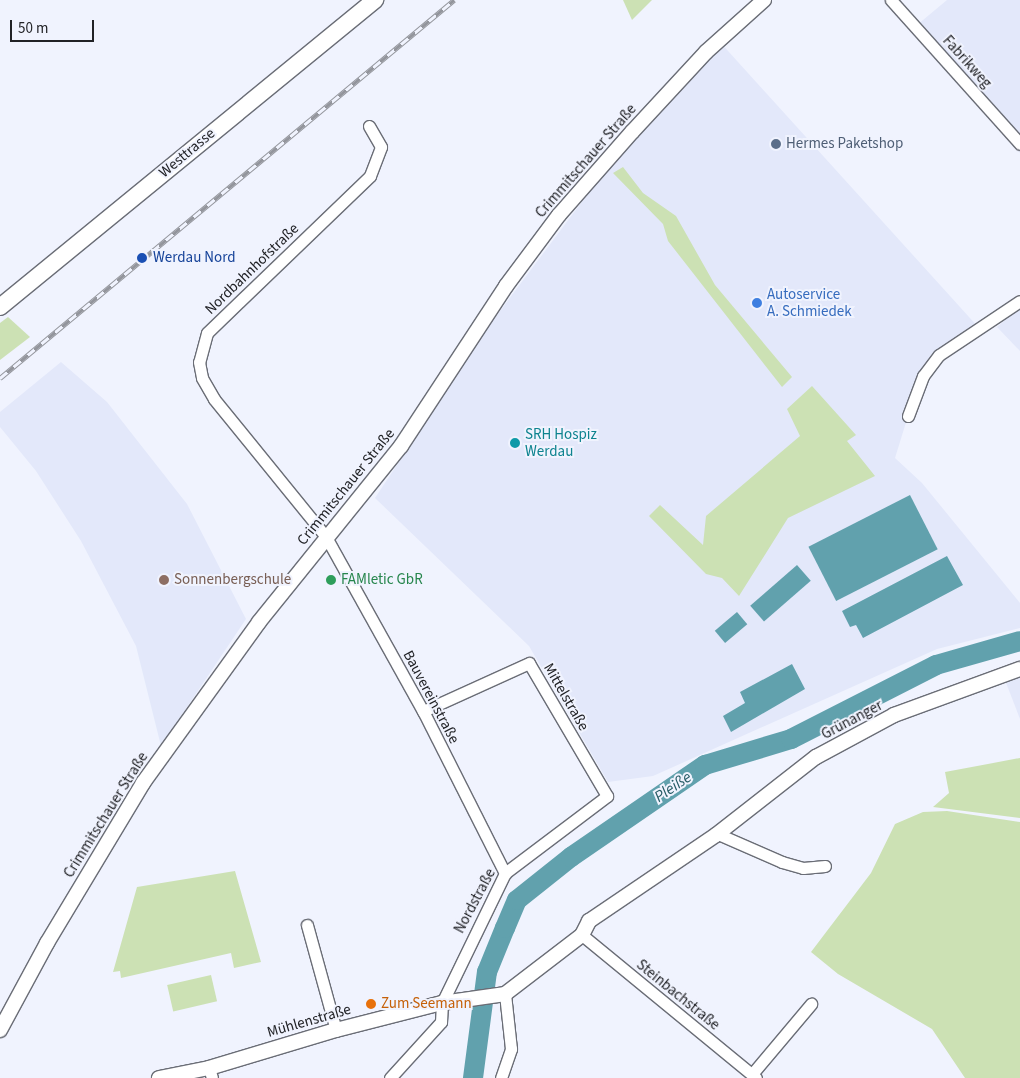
<!DOCTYPE html>
<meta charset="utf-8">
<style>
body{margin:0}
#map{position:relative;width:1020px;height:1078px;overflow:hidden;background:#f0f3fe;font-family:"Source Sans 3",sans-serif}
div>[style]{position:absolute}
[style*='--x']{left:calc(var(--x)*1px);top:calc(var(--y)*1px);width:calc(var(--w)*1px);rotate:calc(var(--a)*1deg)}
.built>*{inset:0;background:#e3e8fa}
.green>*{inset:0;background:#cce1b4;transform-origin:0 0}
.water>*{inset:0;background:#61a1ad;transform-origin:0 0}
.river>*{height:20px;margin:-10px;padding:0 10px;transform-origin:10px;border-radius:10px;background:#61a1ad}
.roads{filter:drop-shadow(1px 0 #6a6d76) drop-shadow(-1px 0 #6a6d76) drop-shadow(0 1px #6a6d76) drop-shadow(0 -1px #6a6d76)}
.minor>*{height:11px;margin:-5.5px;padding:0 5.5px;transform-origin:5.5px;border-radius:5.5px;background:#fff}
.tertiary>*{height:14px;margin:-7px;padding:0 7px;transform-origin:7px;border-radius:7px;background:#fff}
.secondary>*{height:16px;margin:-8px;padding:0 8px;transform-origin:8px;border-radius:8px;background:#fff}
.rail>*{height:5px;margin-top:-2.5px;transform-origin:0;background:repeating-linear-gradient(90deg,#f0f3fe 0 9px,#93959c 0 18px);box-sizing:border-box;border-block:1px solid #93959c}
.dots>*{width:14px;height:14px;translate:-50% -50%;box-sizing:border-box;border:2px solid #f0f3fe;border-radius:50%}
span{translate:-50% -50%;white-space:nowrap;text-align:center;line-height:1.15;-webkit-text-stroke:4px #f0f3fe;paint-order:stroke}
.street-label{font-size:15px;color:#212226}
.service-label{font-size:15px;color:#4e5e75}
.left{translate:0 -50%;text-align:left}
.transit-label{font-size:15px;color:#164399}
.shop-label{font-size:15px;color:#366cbe}
.culture-label{font-size:15px;color:#0d838f}
.education-label{font-size:15px;color:#785e54}
.leisure-label{font-size:15px;color:#27864d}
.food-label{font-size:15px;color:#c56008}
.water-label{font-size:16px;color:#255b65;font-style:italic}
.scale{position:absolute;left:10px;top:20px;width:84px;height:22px;box-sizing:border-box;border:2px solid #212226;border-top:0;padding-left:6px;font-size:15px;line-height:18px;white-space:nowrap;color:#212226;-webkit-text-stroke:4px #f0f3fe;paint-order:stroke}
</style>
<div id="map">
<div class="built">
<i style="clip-path:polygon(947px 0,1020px 0,1020px 153px,911px 30px)"></i>
<i style="clip-path:polygon(719px 41px,979px 328px,939px 355px,908px 416px,895px 458px,922px 483px,1020px 603px,1020px 628px,937px 649px,653px 776px,608px 782px,529px 646px,375px 498px,491px 323px,605px 171px)"></i>
<i style="clip-path:polygon(1020px 307px,1020px 351px,997px 327px)"></i>
<i style="clip-path:polygon(61px 362px,107px 402px,187px 504px,246px 619px,161px 746px,136px 646px,81px 541px,36px 471px,0 427px,0 412px)"></i>
<i style="clip-path:polygon(1020px 669px,1020px 719px,1003px 675px)"></i>
</div>
<div class="green">
<i style="clip-path:polygon(623px 0,652px 0,632px 20px)"></i>
<i style="clip-path:polygon(623px 167px,643px 193px,676px 216px,715px 285px,792px 377px,782px 387px,668px 241px,663px 224px,613px 173px)"></i>
<i style="clip-path:polygon(8px 317px,30px 337px,0 360px,0 323px)"></i>
<i style="clip-path:polygon(812px 386px,856px 435px,847px 441px,875px 476px,788px 518px,739px 596px,722px 578px,706px 574px,649px 516px,660px 505px,703px 545px,706px 516px,800px 436px,787px 409px)"></i>
<i style="clip-path:polygon(1020px 758px,1020px 818px,933px 807px,949px 793px,945px 772px)"></i>
<i style="clip-path:polygon(947px 811px,1020px 822px,1020px 1078px,965px 1078px,932px 1029px,838px 974px,811px 952px,871px 873px,895px 824px,923px 812px)"></i>
<i style="clip-path:polygon(235px 871px,261px 962px,234px 968px,231px 953px,121px 978px,120px 971px,113px 972px,137px 887px)"></i>
<i style="left:211px;top:975px;width:27px;height:45px;rotate:77deg"></i>
</div>
<div class="water">
<i style="left:910px;top:495px;width:61px;height:114px;rotate:63deg"></i>
<i style="clip-path:polygon(947px 556px,963px 585px,863px 638px,856px 625px,850px 627px,842px 611px)"></i>
<i style="left:797px;top:565px;width:21px;height:62px;rotate:49deg"></i>
<i style="left:737px;top:612px;width:16px;height:29px;rotate:50deg"></i>
<i style="clip-path:polygon(792px 664px,805px 689px,731px 732px,723px 716px,745px 703px,740px 692px)"></i>
</div>
<div class="river">
<i style="--x:473;--y:1078;--w:107;--a:-82.5"></i>
<i style="--x:487;--y:972;--w:48;--a:-67.8"></i>
<i style="--x:505;--y:928;--w:30;--a:-67"></i>
<i style="--x:517;--y:900;--w:69;--a:-38.5"></i>
<i style="--x:571;--y:857;--w:163;--a:-34.5"></i>
<i style="--x:705;--y:765;--w:90;--a:-16.8"></i>
<i style="--x:791;--y:739;--w:163;--a:-27"></i>
<i style="--x:936;--y:665;--w:87;--a:-15.9"></i>
</div>
<div class="roads">
<div class="minor">
<i style="--x:891;--y:0;--w:193;--a:48.1"></i>
<i style="--x:369;--y:126;--w:24;--a:60"></i>
<i style="--x:381;--y:147;--w:31;--a:111"></i>
<i style="--x:370;--y:176;--w:226;--a:136.1"></i>
<i style="--x:207;--y:333;--w:30;--a:105"></i>
<i style="--x:199;--y:362;--w:16;--a:79"></i>
<i style="--x:202;--y:378;--w:24;--a:60"></i>
<i style="--x:214;--y:399;--w:178;--a:50.9"></i>
<i style="--x:326;--y:537;--w:199;--a:60.9"></i>
<i style="--x:423;--y:711;--w:182;--a:63.2"></i>
<i style="--x:908;--y:416;--w:43;--a:-69.4"></i>
<i style="--x:923;--y:376;--w:26;--a:-53"></i>
<i style="--x:939;--y:355;--w:97;--a:-33.7"></i>
<i style="--x:718;--y:834;--w:70;--a:23.6"></i>
<i style="--x:782;--y:862;--w:22;--a:16"></i>
<i style="--x:803;--y:868;--w:22;--a:-5"></i>
<i style="--x:307;--y:925;--w:109;--a:74.6"></i>
<i style="--x:582;--y:935;--w:225;--a:39.4"></i>
<i style="--x:209;--y:1068;--w:10;--a:73"></i>
<i style="--x:752;--y:1074;--w:92;--a:-49.9"></i>
<i style="--x:390;--y:1078;--w:76;--a:-47.7"></i>
<i style="--x:441;--y:1022;--w:19;--a:-87"></i>
<i style="--x:442;--y:1003;--w:144;--a:-64.1"></i>
<i style="--x:505;--y:873;--w:128;--a:-37"></i>
<i style="--x:607;--y:796;--w:154;--a:-120.4"></i>
<i style="--x:529;--y:663;--w:116;--a:155.6"></i>
<i style="--x:501;--y:1078;--w:31;--a:-71"></i>
<i style="--x:511;--y:1049;--w:55;--a:-96.2"></i>
</div>
<div class="tertiary">
<i style="--x:0;--y:1030;--w:99;--a:-61.6"></i>
<i style="--x:47;--y:943;--w:187;--a:-59"></i>
<i style="--x:143;--y:783;--w:198;--a:-54.2"></i>
<i style="--x:259;--y:622;--w:226;--a:-51.1"></i>
<i style="--x:401;--y:446;--w:191;--a:-56.7"></i>
<i style="--x:506;--y:286;--w:89;--a:-53.3"></i>
<i style="--x:559;--y:215;--w:111;--a:-48.7"></i>
<i style="--x:632;--y:132;--w:109;--a:-47.2"></i>
<i style="--x:706;--y:52;--w:78;--a:-41.9"></i>
<i style="--x:159;--y:1078;--w:51;--a:-11.3"></i>
<i style="--x:209;--y:1068;--w:133;--a:-16.7"></i>
<i style="--x:336;--y:1030;--w:109;--a:-14.3"></i>
<i style="--x:442;--y:1003;--w:64;--a:-8.1"></i>
<i style="--x:505;--y:994;--w:97;--a:-37.5"></i>
<i style="--x:582;--y:935;--w:16;--a:-63"></i>
<i style="--x:589;--y:921;--w:153;--a:-34.1"></i>
<i style="--x:716;--y:835;--w:127;--a:-38"></i>
<i style="--x:816;--y:757;--w:89;--a:-28.3"></i>
<i style="--x:894;--y:715;--w:134;--a:-20.1"></i>
</div>
<div class="secondary">
<i style="--x:0;--y:307;--w:485;--a:-39.3"></i>
</div>
</div>
<div class="rail">
<i style="--x:0;--y:378;--w:591;--a:-39.78"></i>
</div>
<div class="dots">
<i style="left:776px;top:144px;background:#5c6f8a"></i>
<i style="left:142px;top:258px;background:#1a4fb4"></i>
<i style="left:757px;top:303px;background:#3f7fe0"></i>
<i style="left:515px;top:443px;background:#0f9aa8"></i>
<i style="left:164px;top:580px;background:#8d6e63"></i>
<i style="left:331px;top:580px;background:#2e9e5b"></i>
<i style="left:371px;top:1004px;background:#e8710a"></i>
</div>
<div class="street-label">
<span style="left:967px;top:62px;rotate:48deg">Fabrikweg</span>
<span style="left:187px;top:153px;rotate:-40deg">Westtrasse</span>
<span style="left:586px;top:161px;rotate:-49deg">Crimmitschauer Straße</span>
<span style="left:252px;top:269px;rotate:-44deg">Nordbahnhofstraße</span>
<span style="left:346px;top:487px;rotate:-51deg">Crimmitschauer Straße</span>
<span style="left:431px;top:697px;rotate:62deg">Bauvereinstraße</span>
<span style="left:566px;top:697px;rotate:60deg">Mittelstraße</span>
<span style="left:852px;top:720px;rotate:-28deg">Grünanger</span>
<span style="left:106px;top:815px;rotate:-58deg">Crimmitschauer Straße</span>
<span style="left:475px;top:901px;rotate:-62deg">Nordstraße</span>
<span style="left:678px;top:995px;rotate:39deg">Steinbachstraße</span>
<span style="left:309px;top:1021px;rotate:-16deg">Mühlenstraße</span>
</div>
<div class="service-label">
<span class="left" style="left:786px;top:144px">Hermes Paketshop</span>
</div>
<div class="transit-label">
<span class="left" style="left:153px;top:258px">Werdau Nord</span>
</div>
<div class="shop-label">
<span class="left" style="left:767px;top:303px">Autoservice<br>A. Schmiedek</span>
</div>
<div class="culture-label">
<span class="left" style="left:525px;top:443px">SRH Hospiz<br>Werdau</span>
</div>
<div class="education-label">
<span class="left" style="left:174px;top:580px">Sonnenbergschule</span>
</div>
<div class="leisure-label">
<span class="left" style="left:341px;top:580px">FAMletic GbR</span>
</div>
<div class="food-label">
<span class="left" style="left:381px;top:1004px">Zum Seemann</span>
</div>
<div class="water-label">
<span style="left:673px;top:787px;rotate:-34deg">Pleiße</span>
</div>
<div class="scale">50 m</div>
</div>
